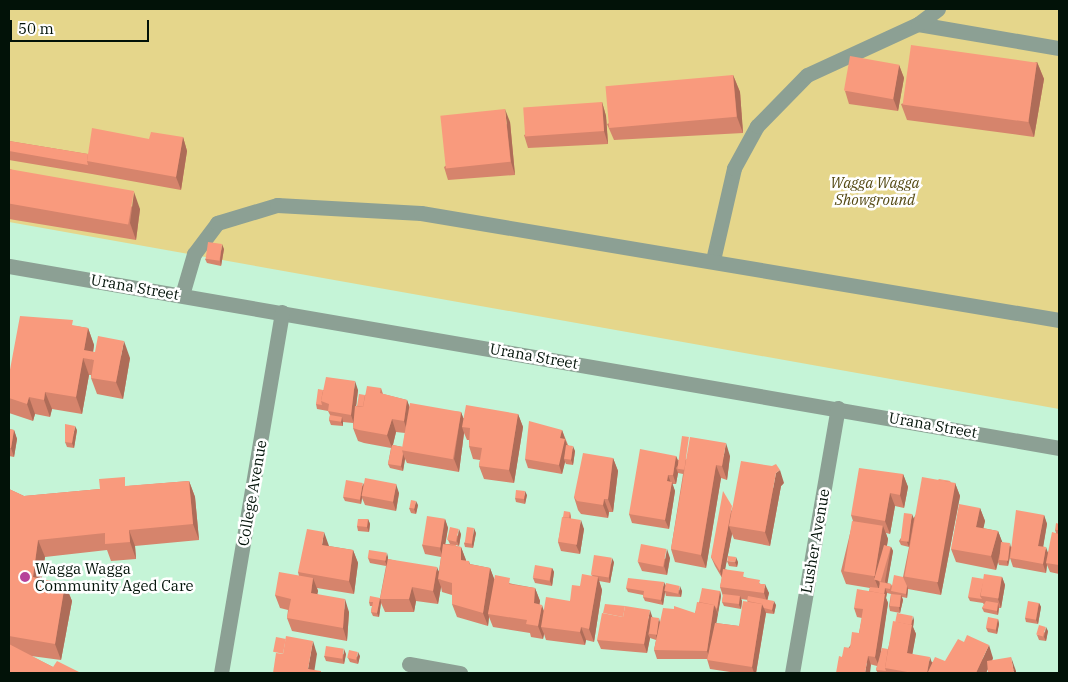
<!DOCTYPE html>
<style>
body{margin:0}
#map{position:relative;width:1068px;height:682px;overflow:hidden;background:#c5f4d7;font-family:"IBM Plex Serif",serif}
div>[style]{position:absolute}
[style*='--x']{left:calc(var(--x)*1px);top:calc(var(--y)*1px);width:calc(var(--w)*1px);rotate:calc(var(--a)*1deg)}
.green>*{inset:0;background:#e5d68b}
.minor>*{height:15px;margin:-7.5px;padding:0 7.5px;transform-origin:7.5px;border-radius:7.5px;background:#8ca094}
.wall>*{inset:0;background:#d6846c}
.shaded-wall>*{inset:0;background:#ae6c58}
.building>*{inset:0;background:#f99a7d;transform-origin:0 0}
.dots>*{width:14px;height:14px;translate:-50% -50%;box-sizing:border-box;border:2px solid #fff;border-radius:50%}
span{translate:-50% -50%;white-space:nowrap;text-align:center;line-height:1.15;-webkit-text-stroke:5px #fff;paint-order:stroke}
.park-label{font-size:15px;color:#544914;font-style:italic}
.street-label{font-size:15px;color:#021208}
.poi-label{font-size:15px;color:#021208}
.left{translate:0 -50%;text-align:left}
.frame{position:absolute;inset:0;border:10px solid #021208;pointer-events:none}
.scale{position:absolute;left:10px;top:20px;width:139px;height:22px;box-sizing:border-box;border:2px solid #021208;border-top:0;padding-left:6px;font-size:15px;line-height:18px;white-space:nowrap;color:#021208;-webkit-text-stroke:4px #fff;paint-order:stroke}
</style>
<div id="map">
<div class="green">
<i style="clip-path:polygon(9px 9px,1059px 9px,1059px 409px,9px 222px)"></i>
</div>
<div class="minor">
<i style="--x:918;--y:24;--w:143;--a:9.7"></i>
<i style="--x:713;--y:260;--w:94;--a:-77.1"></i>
<i style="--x:734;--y:168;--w:48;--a:-61.3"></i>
<i style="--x:757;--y:126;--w:71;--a:-45.6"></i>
<i style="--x:807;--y:75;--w:122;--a:-24.7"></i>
<i style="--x:918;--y:24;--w:25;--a:-37"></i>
<i style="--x:9;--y:266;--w:1066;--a:9.83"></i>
<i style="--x:182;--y:295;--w:43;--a:-73.7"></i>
<i style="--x:194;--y:254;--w:39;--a:-53"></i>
<i style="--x:217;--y:223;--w:63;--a:-16.7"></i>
<i style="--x:277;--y:205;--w:144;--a:3.2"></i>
<i style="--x:421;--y:213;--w:647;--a:9.52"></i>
<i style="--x:409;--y:664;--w:52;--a:10"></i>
<i style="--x:221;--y:673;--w:366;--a:-80.4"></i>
<i style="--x:792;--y:673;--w:269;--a:-80.2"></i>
</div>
<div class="wall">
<i style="clip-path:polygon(1037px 62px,1044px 79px,1034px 137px,907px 120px,901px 104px)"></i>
<i style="clip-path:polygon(899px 65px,904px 78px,898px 111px,849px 104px,845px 91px)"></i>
<i style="clip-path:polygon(733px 75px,740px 92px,743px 133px,614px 140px,607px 124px)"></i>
<i style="clip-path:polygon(602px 102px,606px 116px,608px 144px,528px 148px,524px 135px)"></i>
<i style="clip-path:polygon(510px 122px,515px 175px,448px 180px,444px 167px)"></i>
<i style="clip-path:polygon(183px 137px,187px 151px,181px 190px,92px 174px,9px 160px,9px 141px,88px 154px,149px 139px)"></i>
<i style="clip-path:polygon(9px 169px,140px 209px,136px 240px,9px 219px)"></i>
<i style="clip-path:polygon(224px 249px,221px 266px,207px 263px,205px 259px)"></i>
<i style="clip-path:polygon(75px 326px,88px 328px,94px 345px,93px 352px,130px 358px,123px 399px,97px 394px,91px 378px,91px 375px,89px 375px,82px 414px,52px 409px,50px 417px,35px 414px,33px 421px,9px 413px,9px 375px)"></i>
<i style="clip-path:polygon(evenodd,381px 388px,383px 394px,407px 400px,409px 407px,461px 412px,463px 418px,518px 414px,523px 427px,514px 483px,484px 479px,479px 466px,480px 460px,473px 459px,469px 446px,469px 440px,467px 440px,464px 433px,459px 472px,407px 463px,405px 459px,403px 471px,390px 468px,388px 464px,391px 448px,364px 443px,358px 441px,353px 428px,353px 423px,343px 422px,343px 426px,331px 425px,329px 420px,330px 415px,328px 411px,317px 409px,316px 404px,323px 390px,358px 390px,356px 406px,357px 406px,365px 395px,381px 388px,396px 432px,405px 433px,403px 447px,393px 445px,396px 432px)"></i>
<i style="clip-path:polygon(9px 429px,14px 430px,17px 439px,14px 457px,9px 456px)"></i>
<i style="clip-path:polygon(77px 430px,74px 448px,67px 447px,65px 442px)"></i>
<i style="clip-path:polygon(562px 430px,568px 445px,575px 451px,573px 465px,566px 464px,565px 462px,562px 474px,528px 468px,525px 459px)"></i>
<i style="clip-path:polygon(676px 456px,678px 460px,730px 456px,727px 480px,721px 478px,706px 568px,675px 562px,671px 549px,683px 474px,678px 473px,676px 484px,672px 484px,675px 491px,669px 529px,632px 523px,629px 514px)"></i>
<i style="clip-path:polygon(613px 458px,618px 471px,613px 512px,609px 512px,608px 518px,581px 514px,578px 510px,574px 497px)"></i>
<i style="clip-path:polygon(903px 474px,908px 487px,904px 508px,895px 506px,890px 534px,886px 533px,888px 539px,887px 546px,891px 547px,893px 551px,887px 583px,891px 584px,892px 586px,903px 577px,909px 547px,901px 545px,899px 541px,938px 480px,950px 481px,951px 483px,955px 483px,960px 496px,941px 595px,908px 589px,907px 598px,902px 597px,903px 600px,900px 613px,890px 611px,889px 606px,891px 594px,887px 593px,886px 598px,888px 603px,880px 654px,888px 649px,895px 622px,914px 620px,913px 627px,916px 634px,912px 654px,932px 662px,993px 658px,992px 661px,1016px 671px,988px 669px,986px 673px,878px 673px,876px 670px,877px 666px,842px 657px,859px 633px,862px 618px,857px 617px,854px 608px,869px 591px,870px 588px,846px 584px,841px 571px,853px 521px,851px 515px)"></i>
<i style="clip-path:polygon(189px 481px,195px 497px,199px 540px,135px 546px,136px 559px,111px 561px,107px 550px,45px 557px,41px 579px,65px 584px,72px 601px,61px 660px,31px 656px,53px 667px,9px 673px,9px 489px,24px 496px,100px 489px,128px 486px)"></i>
<i style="clip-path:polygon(784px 483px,781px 486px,770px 546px,734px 539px,732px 534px,725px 569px,761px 584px,769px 593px,767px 600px,776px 605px,774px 614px,766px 613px,756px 673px,737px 673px,710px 669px,707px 659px,657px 659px,654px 650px,656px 640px,650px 638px,647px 653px,601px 649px,597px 640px,652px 617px,660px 622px,695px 613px,699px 602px,720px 591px,721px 596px,716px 623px,739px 626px,748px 600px,741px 599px,742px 601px,741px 609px,724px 606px,722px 602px,723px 596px,720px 587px,722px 578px,715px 566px,711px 557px,733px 507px)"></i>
<i style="clip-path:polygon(364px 485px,399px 493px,396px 511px,365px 505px,362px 498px,361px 504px,345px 501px,343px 497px)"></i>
<i style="clip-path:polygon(527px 495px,525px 504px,516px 502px,515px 498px)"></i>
<i style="clip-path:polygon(418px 505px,416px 514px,411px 513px,409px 508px)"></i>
<i style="clip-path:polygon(980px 508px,985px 521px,983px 528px,998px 531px,1002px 542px,1011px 547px,1044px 515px,1047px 524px,1043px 546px,1048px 553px,1056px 533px,1055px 530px,1059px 524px,1059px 574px,1050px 572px,1047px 565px,1046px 573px,1013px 567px,1010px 558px,1008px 566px,999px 565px,998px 562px,996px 570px,956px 562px,951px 549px)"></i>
<i style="clip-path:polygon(570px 512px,571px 516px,571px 519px,584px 529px,580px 554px,561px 551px,558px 542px,563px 517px)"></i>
<i style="clip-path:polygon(368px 519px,370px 524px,369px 532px,358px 531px,357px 526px)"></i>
<i style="clip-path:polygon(445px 519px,448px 528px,445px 544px,450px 544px,448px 540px,461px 534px,459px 546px,456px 545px,456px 546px,461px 547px,466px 561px,469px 561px,470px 564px,490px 568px,494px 579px,513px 584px,535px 588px,540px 601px,539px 604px,544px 611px,570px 601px,580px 586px,591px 576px,614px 562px,610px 583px,599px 581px,602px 590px,594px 642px,586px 640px,585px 645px,546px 640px,544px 634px,543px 639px,531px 637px,530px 633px,493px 627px,489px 617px,488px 626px,457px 617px,452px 604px,452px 595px,442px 592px,441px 587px,438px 604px,416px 601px,414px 612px,385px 612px,381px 603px,379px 617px,373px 616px,371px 612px,372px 606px,370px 606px,369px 602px,380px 598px,386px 566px,370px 563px,368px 558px,388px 557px,388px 559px,439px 571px,441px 557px,425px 554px,422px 545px)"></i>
<i style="clip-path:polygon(476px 533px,473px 548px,465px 547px,464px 543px)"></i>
<i style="clip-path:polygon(329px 546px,353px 550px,358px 563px,354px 594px,317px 588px,318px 591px,317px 594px,349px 612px,347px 641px,292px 631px,287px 618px,288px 610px,280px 608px,275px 595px,299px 576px,298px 572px)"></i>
<i style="clip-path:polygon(670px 558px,667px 575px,642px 571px,638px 562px)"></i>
<i style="clip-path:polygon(727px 561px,738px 562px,737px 567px,729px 566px)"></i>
<i style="clip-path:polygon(552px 568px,554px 572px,552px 586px,535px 583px,533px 578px)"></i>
<i style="clip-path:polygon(1002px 577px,1005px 585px,1001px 608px,999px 608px,998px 615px,984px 612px,982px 608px,984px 605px,983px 603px,970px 601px,968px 597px,984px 579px)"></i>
<i style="clip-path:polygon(666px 586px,682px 591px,681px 597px,666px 596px,665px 592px,663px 605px,645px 601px,643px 597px,643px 595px,628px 592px,626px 588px)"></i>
<i style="clip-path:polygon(1039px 603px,1041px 607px,1038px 624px,1026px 622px,1025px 618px)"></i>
<i style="clip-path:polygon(998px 619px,999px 624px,997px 634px,988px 632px,986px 628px)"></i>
<i style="clip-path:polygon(1048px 631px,1046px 641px,1039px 640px,1037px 635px)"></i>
<i style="clip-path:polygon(346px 654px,344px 664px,326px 661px,324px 656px)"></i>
<i style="clip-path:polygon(360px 656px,358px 664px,350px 662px,348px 658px)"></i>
</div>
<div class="shaded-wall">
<i style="clip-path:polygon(1037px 62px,1044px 79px,1034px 137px,1028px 120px)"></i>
<i style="clip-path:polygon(899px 65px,904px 78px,898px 111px,893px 98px)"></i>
<i style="clip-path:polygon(733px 75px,740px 92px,743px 133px,737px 117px)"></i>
<i style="clip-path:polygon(602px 102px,606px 116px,608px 144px,604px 131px)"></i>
<i style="clip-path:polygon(505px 109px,510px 122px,515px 175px,511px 162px)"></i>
<i style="clip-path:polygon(183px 137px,187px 151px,181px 190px,176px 177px)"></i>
<i style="clip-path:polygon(134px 192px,140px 209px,136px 240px,130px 223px)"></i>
<i style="clip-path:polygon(222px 244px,224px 249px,221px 266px,220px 261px)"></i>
<i style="clip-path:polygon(88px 328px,94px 345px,92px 360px,84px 350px)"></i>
<i style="clip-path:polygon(124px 341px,130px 358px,123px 399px,116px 382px)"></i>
<i style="clip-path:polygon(83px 358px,89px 375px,82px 414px,76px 397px)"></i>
<i style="clip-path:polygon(355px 381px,358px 390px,354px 424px,351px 415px)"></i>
<i style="clip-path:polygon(45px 392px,52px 409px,50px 417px,44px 400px)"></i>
<i style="clip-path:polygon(29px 397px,35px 414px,33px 421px,27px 404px)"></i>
<i style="clip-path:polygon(407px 400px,412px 413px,408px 434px,404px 421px)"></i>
<i style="clip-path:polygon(461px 412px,466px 425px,462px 427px,464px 433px,459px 472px,454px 459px)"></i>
<i style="clip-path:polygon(518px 414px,523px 427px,514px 483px,509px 470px)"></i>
<i style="clip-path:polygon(342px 417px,343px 422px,343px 426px,341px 422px)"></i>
<i style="clip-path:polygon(392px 419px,396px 432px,392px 448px,387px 435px)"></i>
<i style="clip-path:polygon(75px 426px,77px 430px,74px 448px,72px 443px)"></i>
<i style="clip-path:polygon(14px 430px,17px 439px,14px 457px,11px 448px)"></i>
<i style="clip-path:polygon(562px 430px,568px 448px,564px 459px,565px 462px,562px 474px,559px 465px,560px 438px)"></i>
<i style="clip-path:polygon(726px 443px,730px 456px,727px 480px,722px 466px)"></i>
<i style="clip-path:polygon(573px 446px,575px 451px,573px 465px,571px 460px)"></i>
<i style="clip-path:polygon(403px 454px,405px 459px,403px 471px,401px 466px)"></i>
<i style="clip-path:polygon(676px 456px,679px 464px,676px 468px,678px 473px,676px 484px,673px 475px)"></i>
<i style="clip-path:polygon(613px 458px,618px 471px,613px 512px,608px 499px)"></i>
<i style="clip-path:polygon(716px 465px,721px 478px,706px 568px,701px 555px)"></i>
<i style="clip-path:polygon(780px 470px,784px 483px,781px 486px,770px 546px,765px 532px,776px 473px)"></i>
<i style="clip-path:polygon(903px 474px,908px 487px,904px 508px,900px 495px)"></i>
<i style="clip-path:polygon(668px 475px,671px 483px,667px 481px)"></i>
<i style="clip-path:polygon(189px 481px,195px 497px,199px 540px,193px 524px)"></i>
<i style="clip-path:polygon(672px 482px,675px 491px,669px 529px,665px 520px)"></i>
<i style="clip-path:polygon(363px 483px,365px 487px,362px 496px,362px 498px,361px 504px,360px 500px)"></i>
<i style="clip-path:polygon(955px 483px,960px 496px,941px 595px,937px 582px)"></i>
<i style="clip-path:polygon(396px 484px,399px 493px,396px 511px,393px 502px)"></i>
<i style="clip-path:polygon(525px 491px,527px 495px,525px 504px,524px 499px)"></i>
<i style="clip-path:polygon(890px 493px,895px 506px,890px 534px,885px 521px)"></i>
<i style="clip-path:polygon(604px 499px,609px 512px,608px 518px,603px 505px)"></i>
<i style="clip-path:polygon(416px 501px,418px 505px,416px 514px,414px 509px)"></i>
<i style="clip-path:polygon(732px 506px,729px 526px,732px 534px,723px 580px,720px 571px)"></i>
<i style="clip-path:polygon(980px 508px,985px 521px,981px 540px,976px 527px)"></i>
<i style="clip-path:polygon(912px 514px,914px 519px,909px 547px,907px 542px)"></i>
<i style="clip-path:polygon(1044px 515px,1047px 524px,1042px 554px,1038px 546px)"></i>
<i style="clip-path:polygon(368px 519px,370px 524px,369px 532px,367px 527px)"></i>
<i style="clip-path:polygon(445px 519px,448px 528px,443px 558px,440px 549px)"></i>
<i style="clip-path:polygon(581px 520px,584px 529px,580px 554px,576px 545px)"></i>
<i style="clip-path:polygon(883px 526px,888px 539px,881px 580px,878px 580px,880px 584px,879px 590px,874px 577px)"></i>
<i style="clip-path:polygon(474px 528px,476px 533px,473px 548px,472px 544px)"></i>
<i style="clip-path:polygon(459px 529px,461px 534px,459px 546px,457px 541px)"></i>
<i style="clip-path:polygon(129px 530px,135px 546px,136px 559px,130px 542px)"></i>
<i style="clip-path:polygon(998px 531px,1003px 544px,998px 560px,998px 562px,996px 570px,991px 556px)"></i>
<i style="clip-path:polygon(324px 532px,329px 546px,327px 558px,322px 545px)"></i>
<i style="clip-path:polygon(38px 540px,45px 557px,39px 594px,33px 577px)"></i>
<i style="clip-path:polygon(1010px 543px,1011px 548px,1008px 566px,1007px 562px)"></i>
<i style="clip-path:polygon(461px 547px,466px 560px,466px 573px,461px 560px)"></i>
<i style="clip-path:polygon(891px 547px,893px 551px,887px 586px,885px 581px)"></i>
<i style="clip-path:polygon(1046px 547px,1049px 556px,1046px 563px,1047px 565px,1046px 573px,1043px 564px)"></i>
<i style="clip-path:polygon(667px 549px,670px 558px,667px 575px,664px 566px)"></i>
<i style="clip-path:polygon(353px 550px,358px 563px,354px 594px,349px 581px)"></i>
<i style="clip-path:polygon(387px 553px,388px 557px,387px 566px,385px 561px)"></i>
<i style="clip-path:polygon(736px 557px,738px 562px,737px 567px,735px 562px)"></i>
<i style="clip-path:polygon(612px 558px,614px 562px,610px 583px,609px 578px)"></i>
<i style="clip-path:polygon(437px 567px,442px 580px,438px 579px,441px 587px,438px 604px,433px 591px)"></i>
<i style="clip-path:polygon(490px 568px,495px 581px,488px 614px,489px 617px,488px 626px,483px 613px)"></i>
<i style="clip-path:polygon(552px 568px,554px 572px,552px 586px,550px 581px)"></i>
<i style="clip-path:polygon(598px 577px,602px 590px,594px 642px,589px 629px)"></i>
<i style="clip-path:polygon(1002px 577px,1005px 585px,1001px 608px,998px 599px)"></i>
<i style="clip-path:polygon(313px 578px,318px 591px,315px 606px,311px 593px)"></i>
<i style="clip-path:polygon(664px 582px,666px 586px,663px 605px,661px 600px)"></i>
<i style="clip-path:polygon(65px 584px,72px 601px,61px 660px,55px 644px)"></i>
<i style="clip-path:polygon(765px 584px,769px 593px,767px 602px,764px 593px)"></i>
<i style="clip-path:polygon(680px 586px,682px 591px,681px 597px,679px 593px)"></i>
<i style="clip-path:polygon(907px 586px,908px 589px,907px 598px,906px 594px)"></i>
<i style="clip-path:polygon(412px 587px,416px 601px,414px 612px,409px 599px)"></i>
<i style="clip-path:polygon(535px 588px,540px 601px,538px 616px,534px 603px)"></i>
<i style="clip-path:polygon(885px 588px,887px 593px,886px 598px,888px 603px,879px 666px,875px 657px)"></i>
<i style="clip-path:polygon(720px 591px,721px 596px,718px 614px,717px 609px)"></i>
<i style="clip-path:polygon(901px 595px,903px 600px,900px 613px,899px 608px)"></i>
<i style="clip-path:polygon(740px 596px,742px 601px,741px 609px,739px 605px)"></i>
<i style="clip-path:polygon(380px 598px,381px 602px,379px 617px,377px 613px)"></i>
<i style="clip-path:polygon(345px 599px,349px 612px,347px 641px,343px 628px)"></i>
<i style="clip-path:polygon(774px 601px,776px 605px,774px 614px,772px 610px)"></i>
<i style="clip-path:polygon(998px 603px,999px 608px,998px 615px,997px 611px)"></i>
<i style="clip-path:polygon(1039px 603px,1041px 607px,1038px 624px,1036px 620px)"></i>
<i style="clip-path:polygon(762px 604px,766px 613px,756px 673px,754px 673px,752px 667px)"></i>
<i style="clip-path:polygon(542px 605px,546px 618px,541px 627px,544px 634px,543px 639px,538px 626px)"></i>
<i style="clip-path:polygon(714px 605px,718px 614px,710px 659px,707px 651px)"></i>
<i style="clip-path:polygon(650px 610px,653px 619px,648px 634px,650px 638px,647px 653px,644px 644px)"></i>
<i style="clip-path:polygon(913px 616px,914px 620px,913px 627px,916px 634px,911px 662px,907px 653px)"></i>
<i style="clip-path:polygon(659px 618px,660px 623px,657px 640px,656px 635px)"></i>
<i style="clip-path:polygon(998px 619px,999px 624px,997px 634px,996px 630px)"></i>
<i style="clip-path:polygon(581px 627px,586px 640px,585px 645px,580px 632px)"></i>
<i style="clip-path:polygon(1046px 627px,1048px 631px,1046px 641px,1044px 637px)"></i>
<i style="clip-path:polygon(313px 641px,317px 654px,314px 673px,308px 669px)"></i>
<i style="clip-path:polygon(989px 645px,993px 658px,986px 673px,976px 673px)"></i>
<i style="clip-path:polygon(344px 649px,346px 654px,344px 664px,343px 660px)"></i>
<i style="clip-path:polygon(358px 652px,360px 656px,358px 664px,357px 659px)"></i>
<i style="clip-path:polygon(868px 656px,871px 665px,870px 673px,865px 673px)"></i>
<i style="clip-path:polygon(930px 657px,933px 666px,928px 672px,928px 673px,927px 673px)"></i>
<i style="clip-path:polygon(1011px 657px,1016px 671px,1016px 673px,1014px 673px)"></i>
</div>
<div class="building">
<i style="left:911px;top:45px;width:127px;height:60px;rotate:8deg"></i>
<i style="left:850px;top:56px;width:50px;height:35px;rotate:10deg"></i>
<i style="left:733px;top:75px;width:42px;height:128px;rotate:85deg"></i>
<i style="left:602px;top:102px;width:29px;height:79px;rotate:86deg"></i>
<i style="left:505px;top:109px;width:53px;height:65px;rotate:84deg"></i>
<i style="clip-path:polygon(92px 128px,149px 139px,151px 132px,183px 137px,176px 177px,87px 161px)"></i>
<i style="clip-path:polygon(9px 141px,88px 154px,87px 161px,88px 165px,9px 151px)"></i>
<i style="left:9px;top:169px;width:127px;height:34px;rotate:10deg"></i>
<i style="left:208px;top:242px;width:14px;height:17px;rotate:8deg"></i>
<i style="clip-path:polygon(20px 316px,73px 320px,72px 325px,88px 328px,84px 350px,95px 352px,98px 336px,124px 341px,116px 382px,91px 378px,94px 360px,83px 358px,76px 397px,45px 392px,44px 400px,29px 397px,27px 404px,9px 398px,9px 375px)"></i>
<i style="clip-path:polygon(326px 377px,355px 381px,351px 415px,328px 411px,329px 404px,321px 401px)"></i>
<i style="clip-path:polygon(367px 386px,381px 388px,380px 393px,407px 400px,404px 421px,392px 419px,387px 435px,359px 430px,353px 428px,355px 406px,363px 407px)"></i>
<i style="clip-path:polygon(318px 389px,323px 390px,321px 401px,322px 405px,316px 404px)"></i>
<i style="left:359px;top:394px;width:6px;height:12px;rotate:9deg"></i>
<i style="left:410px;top:403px;width:52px;height:48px;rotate:10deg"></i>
<i style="clip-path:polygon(466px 405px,518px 414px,509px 470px,479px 466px,482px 448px,469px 446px,470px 428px,462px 427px)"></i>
<i style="left:330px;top:415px;width:12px;height:5px;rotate:9deg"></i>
<i style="clip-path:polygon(529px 421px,562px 430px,560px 438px,565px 439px,559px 465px,525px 459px)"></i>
<i style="clip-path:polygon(65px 424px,75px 426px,72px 443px,65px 442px)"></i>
<i style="clip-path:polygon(9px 429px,14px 430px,11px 448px,9px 448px)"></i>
<i style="left:682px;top:436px;width:7px;height:33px;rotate:8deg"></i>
<i style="clip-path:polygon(690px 437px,726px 443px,722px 466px,716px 465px,701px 555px,671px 549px)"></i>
<i style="clip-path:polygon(392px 445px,403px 447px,402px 450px,403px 454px,401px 466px,388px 464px)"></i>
<i style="left:566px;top:445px;width:7px;height:14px;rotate:8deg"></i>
<i style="clip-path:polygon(640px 449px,676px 456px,673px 475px,668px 475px,667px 481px,672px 482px,665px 520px,629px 514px)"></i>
<i style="clip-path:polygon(583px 453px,613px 458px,608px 499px,604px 499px,603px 505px,577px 501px,574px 497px)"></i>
<i style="clip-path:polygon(741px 461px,772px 466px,776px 464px,780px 470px,776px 473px,765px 532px,729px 526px)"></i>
<i style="clip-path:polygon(859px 468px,903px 474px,900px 495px,890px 493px,885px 521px,851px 515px)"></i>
<i style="clip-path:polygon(125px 477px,125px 486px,189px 481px,193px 524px,129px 530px,130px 542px,105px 544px,105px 533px,38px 540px,33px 577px,65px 584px,55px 644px,9px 636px,9px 489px,24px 496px,100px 489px,99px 479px)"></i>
<i style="left:922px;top:477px;width:34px;height:101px;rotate:10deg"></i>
<i style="left:365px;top:478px;width:32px;height:18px;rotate:11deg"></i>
<i style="clip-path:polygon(939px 479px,950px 481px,950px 482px,938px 480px)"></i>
<i style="left:346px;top:480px;width:17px;height:17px;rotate:10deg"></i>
<i style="left:516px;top:490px;width:9px;height:8px;rotate:6deg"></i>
<i style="clip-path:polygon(723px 491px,732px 506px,720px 571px,711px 557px)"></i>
<i style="left:411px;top:500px;width:5px;height:8px;rotate:11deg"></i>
<i style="clip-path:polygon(959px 504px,980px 508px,976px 527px,998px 531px,991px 556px,951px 549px)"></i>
<i style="clip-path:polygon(1016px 510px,1044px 515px,1038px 546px,1046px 547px,1043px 564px,1010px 558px)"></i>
<i style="left:564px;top:511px;width:6px;height:6px;rotate:9deg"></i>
<i style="left:904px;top:513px;width:8px;height:28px;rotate:7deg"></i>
<i style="left:427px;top:516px;width:18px;height:29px;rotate:9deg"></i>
<i style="left:562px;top:517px;width:19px;height:25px;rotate:9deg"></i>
<i style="clip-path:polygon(358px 519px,368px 519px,367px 527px,357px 526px)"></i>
<i style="left:852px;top:521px;width:31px;height:51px;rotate:9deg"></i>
<i style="clip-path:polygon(1056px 523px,1059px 524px,1059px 530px,1055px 530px)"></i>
<i style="left:450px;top:527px;width:9px;height:13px;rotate:13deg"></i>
<i style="left:467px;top:527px;width:7px;height:16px;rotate:8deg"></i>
<i style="clip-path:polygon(307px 529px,324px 532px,322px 545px,353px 550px,349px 581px,298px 572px)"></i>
<i style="clip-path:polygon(1052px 532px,1059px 534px,1059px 565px,1046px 563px)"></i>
<i style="left:1001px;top:542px;width:9px;height:18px;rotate:6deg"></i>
<i style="clip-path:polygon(443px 544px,461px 547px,461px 560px,469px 561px,469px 564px,490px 568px,483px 613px,452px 604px,452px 583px,438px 579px)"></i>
<i style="clip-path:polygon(446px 544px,456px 545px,456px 546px)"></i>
<i style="left:641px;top:544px;width:26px;height:18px;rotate:11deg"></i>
<i style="left:884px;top:545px;width:7px;height:36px;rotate:16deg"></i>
<i style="left:369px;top:550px;width:18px;height:8px;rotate:9deg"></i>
<i style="left:594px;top:555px;width:18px;height:20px;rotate:9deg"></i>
<i style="left:728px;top:556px;width:8px;height:5px;rotate:7deg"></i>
<i style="clip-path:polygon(388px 559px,437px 567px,433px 591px,412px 587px,409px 599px,380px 599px)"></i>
<i style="left:535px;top:565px;width:17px;height:13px;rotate:10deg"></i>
<i style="clip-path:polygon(723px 569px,744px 572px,743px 577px,760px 580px,759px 584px,765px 584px,764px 593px,720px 587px)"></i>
<i style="clip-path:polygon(279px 572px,313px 578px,311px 593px,345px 599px,343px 628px,287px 618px,291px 599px,275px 595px)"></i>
<i style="clip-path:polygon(582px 574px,598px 577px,589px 629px,581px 627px,580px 632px,541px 627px,546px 597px,570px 601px,572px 585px,580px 586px)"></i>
<i style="left:984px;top:574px;width:18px;height:22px;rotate:9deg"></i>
<i style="clip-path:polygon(495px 575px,510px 578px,509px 584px,535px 588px,534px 603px,542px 605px,538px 626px,526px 624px,527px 620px,488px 614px)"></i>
<i style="clip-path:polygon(894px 575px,903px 577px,907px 586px,906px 594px,891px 591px)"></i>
<i style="clip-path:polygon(972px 577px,984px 579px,980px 596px,982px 599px,968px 597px)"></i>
<i style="clip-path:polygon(628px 578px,664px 582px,661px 600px,643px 597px,644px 591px,626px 588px)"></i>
<i style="clip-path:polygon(880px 582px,891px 584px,890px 589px,885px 588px,884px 594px,869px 591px,870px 587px,879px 588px)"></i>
<i style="left:666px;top:583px;width:14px;height:8px;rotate:12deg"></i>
<i style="clip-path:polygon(702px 588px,720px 591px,717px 609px,714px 605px,699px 602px)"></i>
<i style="clip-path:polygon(857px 589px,885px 594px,875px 657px,868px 656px,865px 673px,836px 673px,839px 656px,842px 657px,844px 647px,850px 648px,852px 632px,859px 633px,863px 609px,854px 608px)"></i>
<i style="left:723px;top:594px;width:17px;height:8px;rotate:7deg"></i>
<i style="left:891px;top:594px;width:10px;height:12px;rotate:6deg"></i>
<i style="clip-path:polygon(370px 596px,380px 598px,377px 613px,371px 612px,373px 602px,369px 602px)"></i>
<i style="clip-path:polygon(748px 596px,774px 601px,772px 610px,764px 608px,762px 604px,747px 601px)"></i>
<i style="clip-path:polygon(743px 601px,762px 604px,752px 667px,707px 660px,715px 623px,739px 626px)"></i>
<i style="clip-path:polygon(986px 601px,998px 603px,997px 611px,982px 608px)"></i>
<i style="left:1028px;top:601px;width:11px;height:17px;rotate:10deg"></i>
<i style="clip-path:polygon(697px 602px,714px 605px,707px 651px,654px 650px,663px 608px,674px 609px,674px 606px,695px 613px)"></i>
<i style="clip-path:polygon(605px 604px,625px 606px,623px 617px,603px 613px)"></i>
<i style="clip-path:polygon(625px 606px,650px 610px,644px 644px,597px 640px,602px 613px,623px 617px)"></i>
<i style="left:897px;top:613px;width:16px;height:9px;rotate:11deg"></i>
<i style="left:651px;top:617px;width:8px;height:17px;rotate:7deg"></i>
<i style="left:988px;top:617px;width:10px;height:11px;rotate:11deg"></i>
<i style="clip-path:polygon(893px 621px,912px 625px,907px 653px,930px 657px,927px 673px,913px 673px,885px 668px)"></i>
<i style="left:1039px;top:625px;width:7px;height:10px;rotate:16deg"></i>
<i style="clip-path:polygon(967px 635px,989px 645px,976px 673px,931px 673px,928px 672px,935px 657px,945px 661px,958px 639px,964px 642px)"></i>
<i style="clip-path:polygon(286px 636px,313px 641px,308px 669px,321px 671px,321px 673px,273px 673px,276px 653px,283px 654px)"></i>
<i style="left:276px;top:637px;width:10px;height:15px;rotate:11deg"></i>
<i style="clip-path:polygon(9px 644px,53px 667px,57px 661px,81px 673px,9px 673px)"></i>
<i style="left:326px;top:646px;width:18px;height:10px;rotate:9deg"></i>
<i style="clip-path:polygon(882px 648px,888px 649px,885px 668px,886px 671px,876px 670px)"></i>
<i style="left:349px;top:650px;width:9px;height:8px;rotate:13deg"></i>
<i style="clip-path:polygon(1011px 657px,1014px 673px,988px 673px,987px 661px)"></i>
</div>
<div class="dots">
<i style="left:25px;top:577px;background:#b6429a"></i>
</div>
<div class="park-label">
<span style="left:875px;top:191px">Wagga Wagga<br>Showground</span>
</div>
<div class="street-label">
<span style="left:135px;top:287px;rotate:10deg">Urana Street</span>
<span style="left:534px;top:356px;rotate:10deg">Urana Street</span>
<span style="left:933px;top:425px;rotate:10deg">Urana Street</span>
<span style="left:252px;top:493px;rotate:-80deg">College Avenue</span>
<span style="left:815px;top:541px;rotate:-80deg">Lusher Avenue</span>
</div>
<div class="poi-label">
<span class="left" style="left:35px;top:577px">Wagga Wagga<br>Community Aged Care</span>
</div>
<div class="frame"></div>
<div class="scale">50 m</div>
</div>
